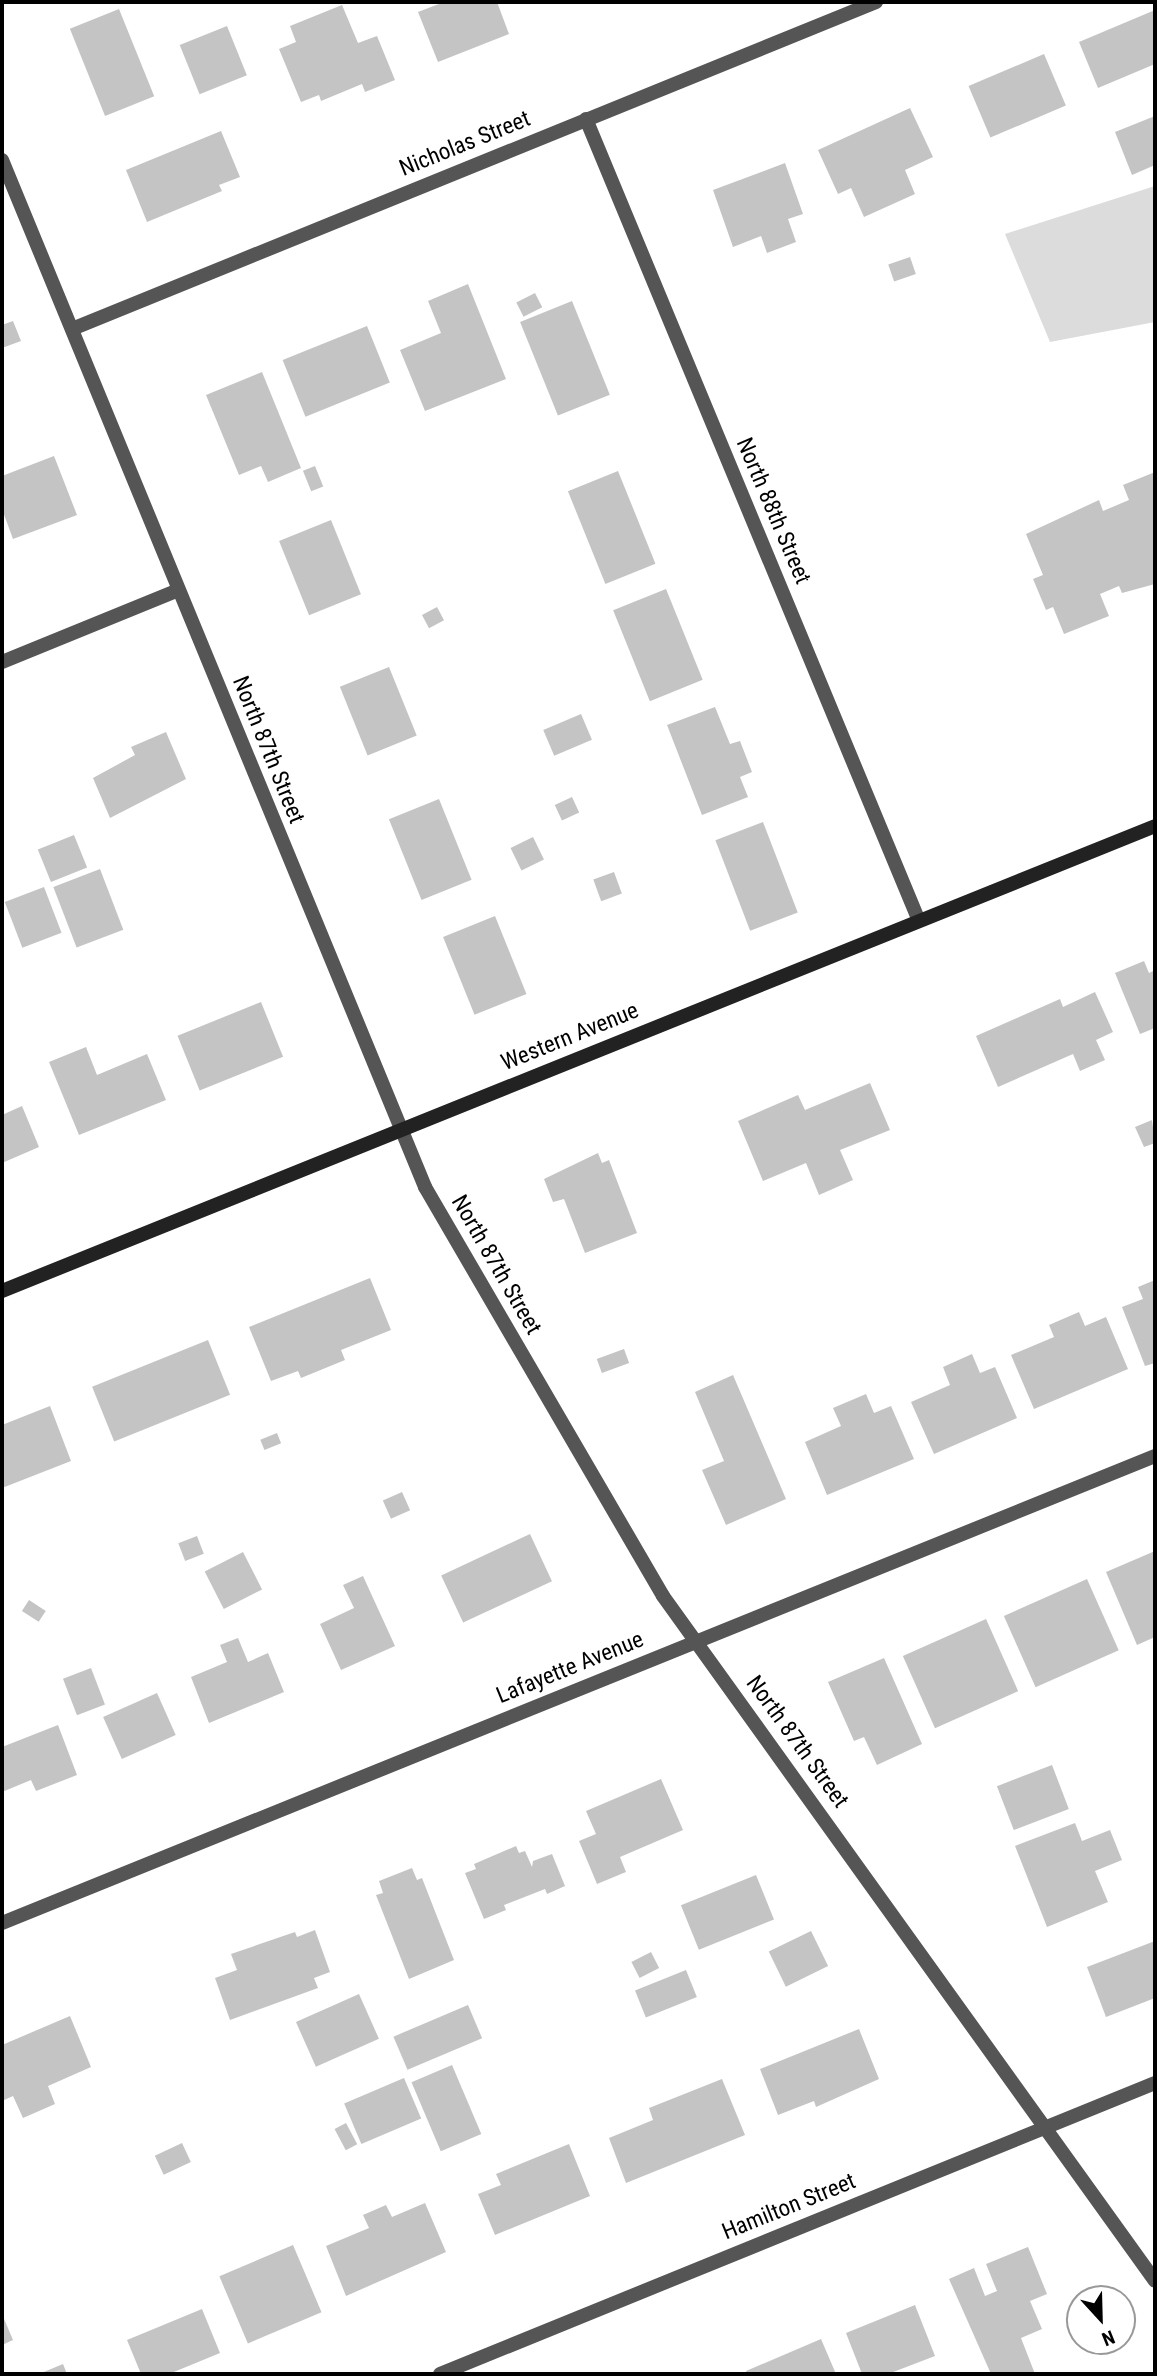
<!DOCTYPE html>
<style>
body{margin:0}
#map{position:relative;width:1157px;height:2376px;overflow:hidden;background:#fff;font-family:"Roboto Condensed",sans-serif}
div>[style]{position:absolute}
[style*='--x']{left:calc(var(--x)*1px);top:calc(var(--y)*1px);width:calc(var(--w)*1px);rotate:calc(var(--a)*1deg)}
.green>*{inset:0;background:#dcdcdc}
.building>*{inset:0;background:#c4c4c4;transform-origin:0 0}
.street>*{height:14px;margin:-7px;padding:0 7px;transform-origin:7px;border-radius:7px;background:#555}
.secondary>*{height:14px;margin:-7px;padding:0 7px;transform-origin:7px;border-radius:7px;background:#222}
span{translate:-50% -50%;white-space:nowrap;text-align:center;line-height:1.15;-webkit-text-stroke:6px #fff;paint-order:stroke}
.street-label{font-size:23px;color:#000}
.frame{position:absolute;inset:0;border:4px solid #000;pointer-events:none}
.north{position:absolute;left:1066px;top:2285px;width:70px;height:70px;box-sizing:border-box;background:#fff;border:2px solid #999;border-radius:50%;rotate:158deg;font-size:19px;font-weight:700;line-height:28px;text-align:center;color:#000}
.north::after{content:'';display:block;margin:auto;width:24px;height:32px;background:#000;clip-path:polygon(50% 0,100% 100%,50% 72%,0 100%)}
</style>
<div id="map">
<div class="green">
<i style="clip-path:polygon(1155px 186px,1155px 322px,1050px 342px,1005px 234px)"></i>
</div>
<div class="building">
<i style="clip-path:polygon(444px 2px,497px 2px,509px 34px,438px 62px,418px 12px)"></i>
<i style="clip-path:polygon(342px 5px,358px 43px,377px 36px,395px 80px,365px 92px,362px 84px,321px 101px,319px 95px,301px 102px,279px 49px,296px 42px,290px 26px)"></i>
<i style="left:119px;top:9px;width:94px;height:53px;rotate:68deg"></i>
<i style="clip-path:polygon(1155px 10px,1155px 64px,1098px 88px,1079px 42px)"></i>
<i style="left:227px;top:26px;width:53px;height:51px;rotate:68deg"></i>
<i style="left:1044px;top:54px;width:56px;height:82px;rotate:67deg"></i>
<i style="clip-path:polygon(910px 108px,933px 157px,905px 170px,915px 194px,864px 217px,851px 188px,838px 194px,818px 150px)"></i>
<i style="clip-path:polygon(1155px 116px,1155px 165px,1132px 175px,1115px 132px)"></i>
<i style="clip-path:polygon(221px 131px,240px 177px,219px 185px,222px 191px,147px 222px,126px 170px)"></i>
<i style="clip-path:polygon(785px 163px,803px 214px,788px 219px,796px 242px,767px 253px,761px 236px,733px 247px,713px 190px)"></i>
<i style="left:910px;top:257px;width:18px;height:23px;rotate:71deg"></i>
<i style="clip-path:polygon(468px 284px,506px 379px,425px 411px,400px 350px,441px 333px,428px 301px)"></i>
<i style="left:535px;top:293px;width:16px;height:21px;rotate:63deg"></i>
<i style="left:572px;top:301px;width:101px;height:56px;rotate:68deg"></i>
<i style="clip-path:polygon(13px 321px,21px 341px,2px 348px,2px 325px)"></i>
<i style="left:367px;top:326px;width:61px;height:91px;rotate:68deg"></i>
<i style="clip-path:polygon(262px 372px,301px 468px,268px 482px,261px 466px,239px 475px,206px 395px)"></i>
<i style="clip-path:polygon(54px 456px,77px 515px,13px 539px,2px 509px,2px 476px)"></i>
<i style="left:315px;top:466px;width:22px;height:13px;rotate:68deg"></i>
<i style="left:618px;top:471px;width:100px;height:54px;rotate:68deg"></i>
<i style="clip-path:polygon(1155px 472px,1155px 584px,1122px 593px,1119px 586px,1100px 594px,1109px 616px,1064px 634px,1053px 607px,1046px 610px,1033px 579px,1043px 575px,1026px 534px,1099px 500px,1103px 511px,1129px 500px,1123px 485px)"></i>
<i style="left:331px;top:520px;width:80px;height:56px;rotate:68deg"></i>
<i style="left:666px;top:589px;width:98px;height:57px;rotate:68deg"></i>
<i style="left:437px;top:607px;width:15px;height:17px;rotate:62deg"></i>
<i style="left:389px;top:667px;width:74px;height:53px;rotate:68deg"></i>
<i style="clip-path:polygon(715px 707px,730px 744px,740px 741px,752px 772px,740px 777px,748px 797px,702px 815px,667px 725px)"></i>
<i style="left:581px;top:714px;width:28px;height:41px;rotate:67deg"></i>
<i style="clip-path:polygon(166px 732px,186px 779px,110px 818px,93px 778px,135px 755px,131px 747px)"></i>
<i style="left:572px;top:797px;width:17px;height:19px;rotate:65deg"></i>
<i style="left:439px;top:799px;width:87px;height:54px;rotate:68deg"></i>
<i style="left:763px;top:822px;width:97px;height:51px;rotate:69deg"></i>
<i style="left:74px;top:835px;width:35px;height:39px;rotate:68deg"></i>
<i style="left:533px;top:837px;width:25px;height:25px;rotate:64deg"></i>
<i style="left:100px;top:869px;width:65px;height:50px;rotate:69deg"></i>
<i style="left:614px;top:872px;width:23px;height:22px;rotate:70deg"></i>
<i style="left:44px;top:887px;width:49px;height:42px;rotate:69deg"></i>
<i style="left:495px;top:916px;width:84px;height:56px;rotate:68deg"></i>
<i style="clip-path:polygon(1144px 961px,1149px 973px,1155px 970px,1155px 1028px,1140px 1034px,1115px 973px)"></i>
<i style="clip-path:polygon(1095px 992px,1113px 1032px,1096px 1040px,1105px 1060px,1080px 1071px,1073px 1054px,998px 1087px,976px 1036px,1060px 999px,1063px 1007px)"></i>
<i style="left:261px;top:1002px;width:59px;height:90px;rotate:68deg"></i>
<i style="clip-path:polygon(86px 1047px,97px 1075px,147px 1054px,166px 1100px,79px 1135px,49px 1062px)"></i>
<i style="clip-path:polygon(870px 1083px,890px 1130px,840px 1150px,853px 1180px,819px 1195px,806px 1163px,763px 1181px,738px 1121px,798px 1095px,805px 1110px)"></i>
<i style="clip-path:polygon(22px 1106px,39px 1147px,2px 1163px,2px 1115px)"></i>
<i style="clip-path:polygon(1152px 1120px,1155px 1143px,1144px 1147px,1135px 1127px)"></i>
<i style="clip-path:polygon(598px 1153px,602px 1163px,609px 1160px,637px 1233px,585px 1253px,564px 1199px,553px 1202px,544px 1179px)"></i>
<i style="clip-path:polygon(370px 1278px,391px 1330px,341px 1350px,345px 1360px,301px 1378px,298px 1371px,271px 1381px,249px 1327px)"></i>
<i style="clip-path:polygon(1155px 1280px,1155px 1363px,1145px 1366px,1122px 1307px,1143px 1299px,1138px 1287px)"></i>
<i style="clip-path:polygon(1079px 1312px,1085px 1326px,1106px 1317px,1128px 1369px,1034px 1409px,1011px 1355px,1054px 1337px,1049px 1325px)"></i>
<i style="left:208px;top:1340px;width:59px;height:125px;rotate:68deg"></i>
<i style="left:624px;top:1349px;width:15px;height:29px;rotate:70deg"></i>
<i style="clip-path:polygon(972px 1354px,980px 1373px,995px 1367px,1017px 1418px,934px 1454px,911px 1402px,950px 1385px,943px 1367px)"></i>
<i style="clip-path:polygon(733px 1375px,786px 1499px,726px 1525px,702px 1470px,724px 1461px,695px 1392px)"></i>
<i style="clip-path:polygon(866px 1394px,874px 1413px,891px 1406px,914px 1459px,827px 1495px,805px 1442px,841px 1426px,833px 1408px)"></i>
<i style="clip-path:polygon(50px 1406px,71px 1461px,2px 1488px,2px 1425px)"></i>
<i style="left:277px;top:1433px;width:11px;height:18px;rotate:68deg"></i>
<i style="left:402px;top:1492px;width:20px;height:21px;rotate:66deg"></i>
<i style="left:530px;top:1534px;width:52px;height:98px;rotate:65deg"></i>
<i style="left:197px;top:1536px;width:19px;height:20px;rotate:69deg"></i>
<i style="clip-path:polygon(1155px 1551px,1155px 1637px,1137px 1645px,1106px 1572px)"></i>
<i style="left:243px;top:1552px;width:42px;height:43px;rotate:63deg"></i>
<i style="clip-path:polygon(363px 1576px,395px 1646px,341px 1670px,320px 1624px,354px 1608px,343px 1585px)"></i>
<i style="left:1087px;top:1579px;width:78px;height:91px;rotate:66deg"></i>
<i style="left:29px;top:1600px;width:20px;height:13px;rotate:33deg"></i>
<i style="left:986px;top:1619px;width:79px;height:91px;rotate:66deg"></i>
<i style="clip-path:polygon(238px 1638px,248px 1662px,268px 1653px,284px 1692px,209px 1723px,191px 1677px,227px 1662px,220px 1645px)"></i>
<i style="clip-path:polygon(884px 1658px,922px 1744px,877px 1765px,864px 1737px,854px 1741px,828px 1682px)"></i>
<i style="left:91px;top:1668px;width:39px;height:30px;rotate:69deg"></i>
<i style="left:157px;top:1693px;width:46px;height:59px;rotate:66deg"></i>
<i style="clip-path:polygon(58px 1725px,77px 1775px,36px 1791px,31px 1780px,2px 1792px,2px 1747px)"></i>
<i style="left:1052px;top:1765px;width:47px;height:59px;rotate:69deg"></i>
<i style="clip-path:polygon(661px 1779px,683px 1830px,620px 1857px,626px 1872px,597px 1884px,579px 1841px,596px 1834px,586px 1811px)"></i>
<i style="clip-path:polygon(1075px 1823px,1082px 1841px,1110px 1830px,1122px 1860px,1095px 1871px,1108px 1902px,1047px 1927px,1015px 1846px)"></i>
<i style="clip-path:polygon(516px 1846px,519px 1853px,525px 1851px,532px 1867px,533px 1861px,552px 1854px,565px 1886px,547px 1894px,545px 1889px,504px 1905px,506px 1910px,484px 1919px,465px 1873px,476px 1869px,474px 1864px)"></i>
<i style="clip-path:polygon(412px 1868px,417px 1880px,422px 1878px,454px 1960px,409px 1979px,376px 1895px,383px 1893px,379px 1881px)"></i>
<i style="left:756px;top:1875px;width:48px;height:81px;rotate:68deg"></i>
<i style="clip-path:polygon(315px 1930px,330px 1972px,314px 1978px,318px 1988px,230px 2020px,215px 1978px,237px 1970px,231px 1954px,295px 1932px,297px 1937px)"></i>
<i style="left:811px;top:1931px;width:39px;height:47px;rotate:64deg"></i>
<i style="clip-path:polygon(1155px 1941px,1155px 1998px,1106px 2017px,1087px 1967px)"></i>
<i style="left:651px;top:1952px;width:18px;height:22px;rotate:63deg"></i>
<i style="left:686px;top:1970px;width:29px;height:55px;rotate:68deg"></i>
<i style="left:359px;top:1994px;width:49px;height:69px;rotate:66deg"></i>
<i style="left:468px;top:2005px;width:36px;height:81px;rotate:67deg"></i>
<i style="clip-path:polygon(70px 2016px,91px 2067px,48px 2086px,55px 2104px,23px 2118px,13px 2096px,2px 2101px,2px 2045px)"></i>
<i style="clip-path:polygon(859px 2029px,879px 2079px,816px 2107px,814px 2101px,778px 2115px,760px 2069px)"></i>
<i style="left:452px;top:2065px;width:75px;height:44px;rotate:67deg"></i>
<i style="left:404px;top:2078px;width:44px;height:65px;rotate:67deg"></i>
<i style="clip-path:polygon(722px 2079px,745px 2135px,626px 2183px,609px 2138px,653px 2120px,649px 2108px)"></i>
<i style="left:346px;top:2123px;width:24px;height:13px;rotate:62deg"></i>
<i style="left:182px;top:2143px;width:21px;height:30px;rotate:65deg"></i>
<i style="clip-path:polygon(569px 2144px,590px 2196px,495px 2235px,478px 2194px,501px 2185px,496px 2174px)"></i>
<i style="clip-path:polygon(425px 2203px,446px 2252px,346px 2296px,326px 2246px,369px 2228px,363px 2215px,386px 2205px,392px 2217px)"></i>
<i style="left:293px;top:2245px;width:73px;height:80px;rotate:67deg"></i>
<i style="clip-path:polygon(1028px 2247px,1047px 2294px,1030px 2301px,1042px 2329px,1021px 2338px,1035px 2374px,991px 2374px,949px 2279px,974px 2268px,985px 2296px,997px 2291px,986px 2264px)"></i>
<i style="clip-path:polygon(915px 2305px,935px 2356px,888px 2374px,862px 2374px,846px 2333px)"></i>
<i style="clip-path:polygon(202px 2309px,220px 2353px,169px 2374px,141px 2374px,127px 2340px)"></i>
<i style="clip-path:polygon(2px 2314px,13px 2340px,2px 2345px)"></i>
<i style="clip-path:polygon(821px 2339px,836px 2374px,747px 2374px,746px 2371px)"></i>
<i style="clip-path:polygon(63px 2364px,67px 2374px,39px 2374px)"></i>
</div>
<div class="street">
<i style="--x:586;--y:119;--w:868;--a:67.45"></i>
<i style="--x:2;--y:160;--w:1111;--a:67.61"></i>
<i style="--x:425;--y:1187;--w:473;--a:59.8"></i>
<i style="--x:663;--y:1596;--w:843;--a:54.31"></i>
<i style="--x:72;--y:329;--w:868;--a:-22.13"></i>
<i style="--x:2;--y:662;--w:190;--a:-22.2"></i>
<i style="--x:2;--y:1923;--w:1244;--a:-22.05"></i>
<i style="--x:440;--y:2374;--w:772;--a:-22.15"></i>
</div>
<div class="secondary">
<i style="--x:2;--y:1291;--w:1243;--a:-21.96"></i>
</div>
<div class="street-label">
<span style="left:465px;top:144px;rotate:-22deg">Nicholas Street</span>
<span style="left:773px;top:511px;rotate:67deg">North 88th Street</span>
<span style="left:268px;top:750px;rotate:68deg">North 87th Street</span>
<span style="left:570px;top:1037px;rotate:-22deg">Western Avenue</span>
<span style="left:496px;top:1265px;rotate:60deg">North 87th Street</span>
<span style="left:570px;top:1668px;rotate:-22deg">Lafayette Avenue</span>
<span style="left:797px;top:1742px;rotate:54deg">North 87th Street</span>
<span style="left:789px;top:2207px;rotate:-22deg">Hamilton Street</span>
</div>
<div class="frame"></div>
<div class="north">N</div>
</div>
